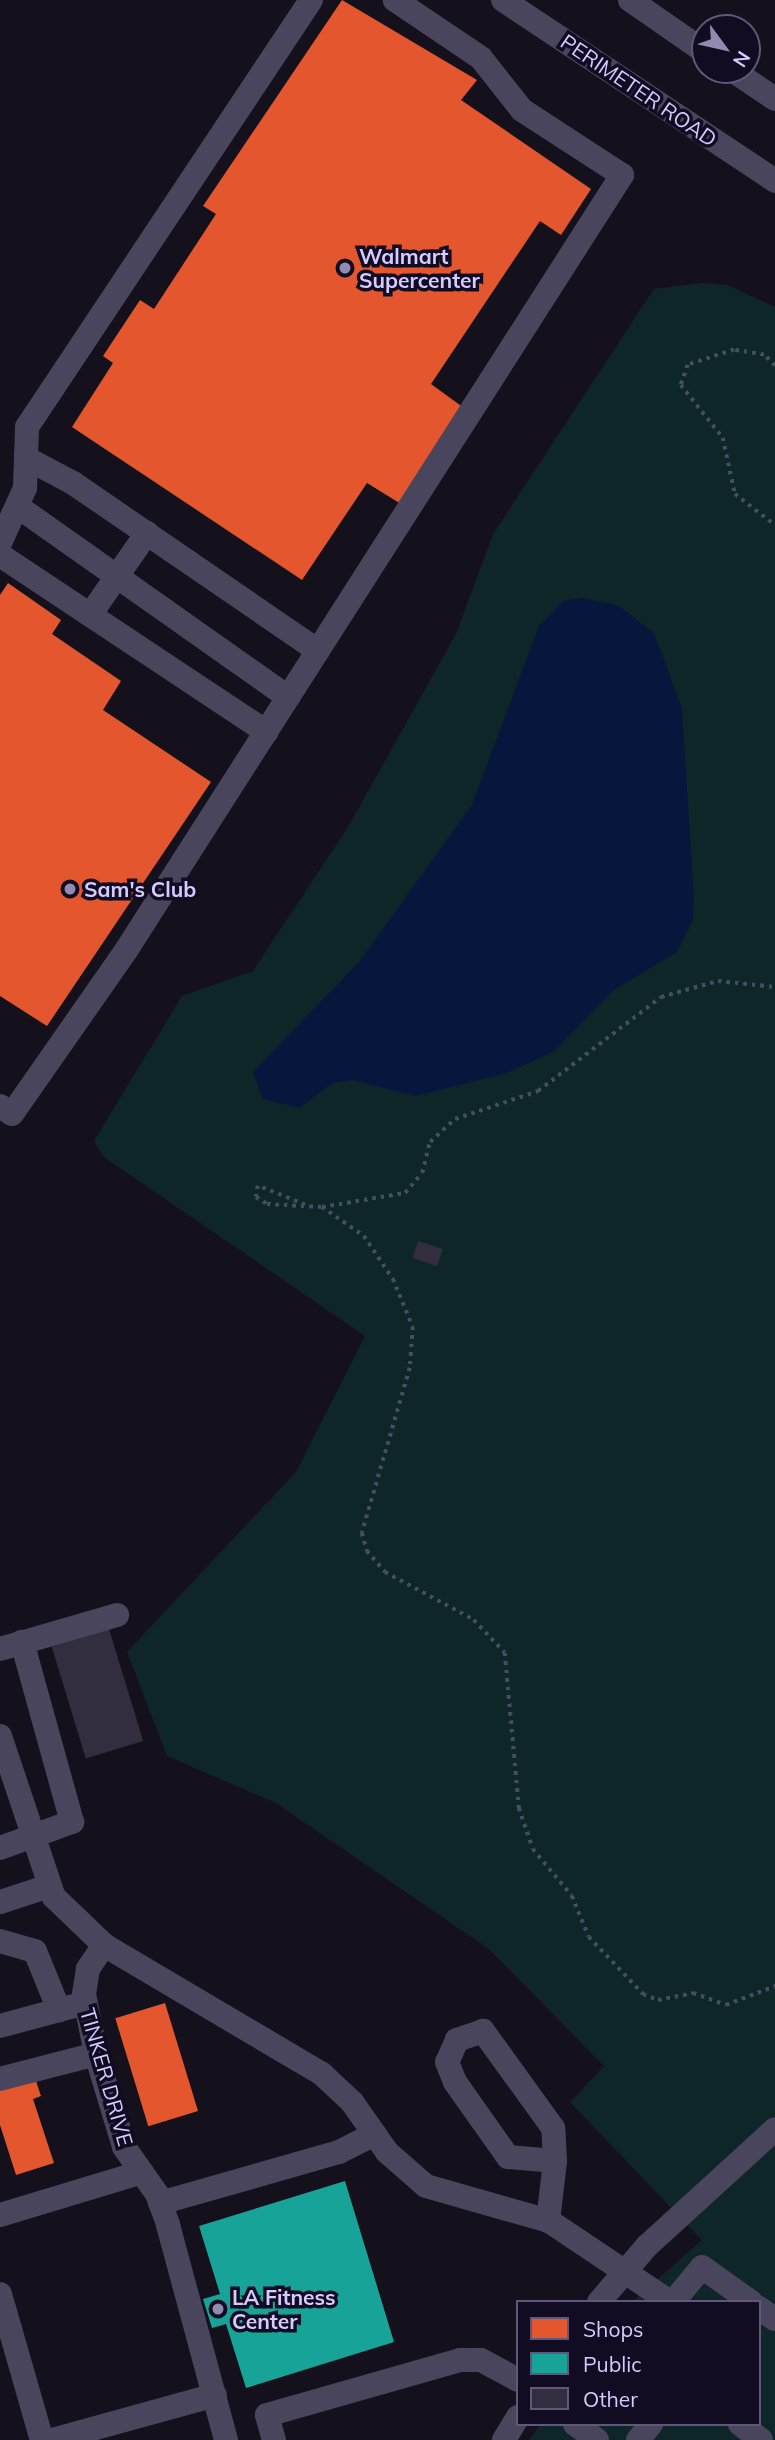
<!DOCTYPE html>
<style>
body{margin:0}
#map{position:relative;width:775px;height:2440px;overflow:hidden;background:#14111c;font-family:Mulish,sans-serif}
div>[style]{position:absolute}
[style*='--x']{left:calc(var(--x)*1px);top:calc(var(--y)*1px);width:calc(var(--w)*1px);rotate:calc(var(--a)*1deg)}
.green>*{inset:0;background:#0f2629}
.water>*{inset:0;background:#07163c}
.shops>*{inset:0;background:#e4572e;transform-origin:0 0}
.public>*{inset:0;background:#17a398}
.building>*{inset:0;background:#322e3f;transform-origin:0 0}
.path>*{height:3.5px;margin-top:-1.75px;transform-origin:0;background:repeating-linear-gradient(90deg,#434f5e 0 3.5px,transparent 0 8.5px)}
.minor>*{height:24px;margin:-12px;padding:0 12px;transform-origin:12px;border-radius:12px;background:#48455d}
.dots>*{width:19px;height:19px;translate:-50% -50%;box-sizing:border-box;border:4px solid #110c21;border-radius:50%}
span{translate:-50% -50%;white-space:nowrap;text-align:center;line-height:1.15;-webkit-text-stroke:7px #110c21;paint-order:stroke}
.street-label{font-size:21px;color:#d6cbff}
.poi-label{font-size:21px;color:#d6cbff;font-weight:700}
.left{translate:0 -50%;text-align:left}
.legend{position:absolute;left:516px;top:2300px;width:245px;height:126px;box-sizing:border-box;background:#110c21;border:2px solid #60587a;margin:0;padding:9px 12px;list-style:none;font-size:21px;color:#d6cbff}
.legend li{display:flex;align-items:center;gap:14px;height:35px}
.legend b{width:35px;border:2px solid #60587a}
.north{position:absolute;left:691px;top:14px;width:70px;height:70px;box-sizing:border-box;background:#110c21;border:2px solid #60587a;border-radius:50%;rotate:123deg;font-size:19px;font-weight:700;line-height:28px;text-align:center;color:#d6cbff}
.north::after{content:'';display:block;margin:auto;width:24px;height:32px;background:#928ab0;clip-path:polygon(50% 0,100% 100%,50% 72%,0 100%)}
</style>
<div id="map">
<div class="green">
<i style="clip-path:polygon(702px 283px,727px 285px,775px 307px,775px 2440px,529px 2440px,541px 2424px,759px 2424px,759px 2302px,632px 2302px,702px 2240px,570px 2102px,604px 2066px,489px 1949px,276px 1803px,167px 1756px,127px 1652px,296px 1472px,365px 1336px,104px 1157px,94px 1141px,182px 996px,253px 971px,348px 827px,456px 634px,493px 534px,654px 289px)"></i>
</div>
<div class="water">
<i style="clip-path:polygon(584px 598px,619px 606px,654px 633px,682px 708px,694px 898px,693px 920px,677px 952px,614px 990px,553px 1052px,504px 1074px,415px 1096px,352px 1080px,333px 1083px,299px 1108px,263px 1099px,253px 1072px,360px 961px,472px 805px,539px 626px,564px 600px)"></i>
</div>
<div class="shops">
<i style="clip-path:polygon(342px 0,477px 80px,461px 100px,591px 189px,561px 235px,540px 221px,431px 384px,464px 408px,401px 504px,367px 483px,302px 580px,72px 427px,113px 363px,103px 356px,140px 300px,154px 309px,216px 214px,203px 206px)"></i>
<i style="clip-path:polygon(8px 583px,61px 620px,52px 634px,121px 681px,103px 710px,211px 782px,47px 1026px,0 996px,0 595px)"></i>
<i style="left:165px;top:2003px;width:113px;height:52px;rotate:73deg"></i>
<i style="clip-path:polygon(35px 2078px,41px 2096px,33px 2099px,54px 2163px,16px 2175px,0 2125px,0 2089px)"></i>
</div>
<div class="public">
<i style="clip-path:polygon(345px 2181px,394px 2342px,246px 2388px,226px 2324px,212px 2328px,203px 2299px,220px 2294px,199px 2226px)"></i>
</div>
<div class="building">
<i style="left:418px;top:1241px;width:26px;height:18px;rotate:18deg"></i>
<i style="left:109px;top:1629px;width:117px;height:60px;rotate:73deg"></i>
</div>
<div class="path">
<i style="--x:775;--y:366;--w:16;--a:-135"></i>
<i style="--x:764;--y:355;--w:30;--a:-171"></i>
<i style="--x:734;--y:350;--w:48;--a:161.9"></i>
<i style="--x:688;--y:365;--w:21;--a:109"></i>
<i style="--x:681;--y:385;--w:68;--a:51.6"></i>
<i style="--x:723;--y:438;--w:57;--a:77.9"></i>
<i style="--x:735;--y:494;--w:51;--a:37.8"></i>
<i style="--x:305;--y:1205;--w:51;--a:-158"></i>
<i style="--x:258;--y:1186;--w:11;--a:100"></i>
<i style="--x:256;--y:1197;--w:13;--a:32"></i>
<i style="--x:267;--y:1204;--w:55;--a:3.1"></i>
<i style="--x:322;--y:1207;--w:51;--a:34.6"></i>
<i style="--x:364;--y:1236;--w:52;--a:56"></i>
<i style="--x:393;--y:1279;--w:52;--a:67.4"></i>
<i style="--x:413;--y:1327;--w:41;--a:94.2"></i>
<i style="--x:410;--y:1368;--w:172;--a:106.2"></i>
<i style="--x:362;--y:1533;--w:19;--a:74"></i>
<i style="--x:367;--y:1551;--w:28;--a:49"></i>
<i style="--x:385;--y:1572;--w:101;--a:28.3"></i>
<i style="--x:474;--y:1620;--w:45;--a:46.8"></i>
<i style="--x:505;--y:1653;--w:156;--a:84.8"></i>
<i style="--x:519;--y:1808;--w:43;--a:71.1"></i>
<i style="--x:533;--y:1849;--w:61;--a:50.3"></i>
<i style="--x:572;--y:1896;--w:44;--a:67.5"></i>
<i style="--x:589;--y:1937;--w:79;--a:46.5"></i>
<i style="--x:643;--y:1994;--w:16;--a:22"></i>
<i style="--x:658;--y:2000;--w:36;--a:-11"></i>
<i style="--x:693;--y:1993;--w:35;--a:20"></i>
<i style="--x:726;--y:2005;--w:53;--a:-21.2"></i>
<i style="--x:322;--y:1207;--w:84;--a:-9.6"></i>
<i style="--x:405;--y:1193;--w:26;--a:-50"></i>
<i style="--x:422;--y:1173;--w:32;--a:-76"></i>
<i style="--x:430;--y:1142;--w:34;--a:-43"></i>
<i style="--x:455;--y:1119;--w:88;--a:-18.6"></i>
<i style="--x:538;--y:1091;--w:155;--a:-37.4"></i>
<i style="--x:661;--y:997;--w:59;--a:-15.7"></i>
<i style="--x:718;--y:981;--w:57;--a:6"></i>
</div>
<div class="minor">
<i style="--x:503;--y:0;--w:327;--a:33.6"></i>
<i style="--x:630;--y:0;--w:91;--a:34.7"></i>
<i style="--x:732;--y:70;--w:52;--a:34"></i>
<i style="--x:26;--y:458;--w:53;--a:28"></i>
<i style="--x:73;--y:483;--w:297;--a:34.4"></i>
<i style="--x:17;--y:506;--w:332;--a:35.2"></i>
<i style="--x:0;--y:543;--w:60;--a:-65.6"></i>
<i style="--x:25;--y:488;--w:61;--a:-88.1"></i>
<i style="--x:27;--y:427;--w:513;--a:-56.37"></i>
<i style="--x:0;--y:555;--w:320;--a:33.6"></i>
<i style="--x:90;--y:615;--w:100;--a:-55.2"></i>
<i style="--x:0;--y:1106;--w:14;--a:34"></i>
<i style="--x:12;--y:1114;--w:201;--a:-55.1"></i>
<i style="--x:127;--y:949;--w:919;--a:-57.4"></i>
<i style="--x:622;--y:175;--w:119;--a:-147"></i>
<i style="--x:522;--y:110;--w:66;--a:-128.3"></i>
<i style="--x:481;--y:58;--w:104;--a:-146"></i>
<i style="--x:0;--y:1649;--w:122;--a:-16.2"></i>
<i style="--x:0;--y:1736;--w:170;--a:71.5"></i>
<i style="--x:54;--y:1897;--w:69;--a:43.8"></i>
<i style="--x:104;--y:1945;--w:253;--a:30.6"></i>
<i style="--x:322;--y:2074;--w:41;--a:43"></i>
<i style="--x:352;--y:2102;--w:61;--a:55"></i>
<i style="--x:387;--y:2152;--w:52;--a:41.1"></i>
<i style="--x:426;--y:2186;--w:128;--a:15.9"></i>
<i style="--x:549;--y:2221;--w:146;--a:33.8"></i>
<i style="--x:0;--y:1848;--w:77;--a:-19.9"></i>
<i style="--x:72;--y:1822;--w:187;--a:-105.5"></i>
<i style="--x:0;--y:1902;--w:52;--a:-18.1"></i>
<i style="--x:0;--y:1941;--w:36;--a:16"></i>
<i style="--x:35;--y:1951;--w:64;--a:67.9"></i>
<i style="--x:104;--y:1945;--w:29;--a:124"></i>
<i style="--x:88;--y:1969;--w:25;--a:99"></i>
<i style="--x:84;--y:1994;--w:61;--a:78.7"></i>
<i style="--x:96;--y:2054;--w:97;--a:73.2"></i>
<i style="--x:124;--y:2147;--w:57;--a:54.9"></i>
<i style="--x:157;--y:2194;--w:33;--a:70"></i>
<i style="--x:168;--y:2225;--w:223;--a:74.9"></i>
<i style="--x:0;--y:2026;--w:77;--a:-15.1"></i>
<i style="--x:0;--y:2079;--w:99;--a:-14.6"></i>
<i style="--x:160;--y:2203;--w:186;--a:-15.9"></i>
<i style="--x:339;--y:2152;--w:40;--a:-26.6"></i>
<i style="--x:0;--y:2215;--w:148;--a:-16.8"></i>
<i style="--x:548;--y:2221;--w:60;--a:-83.3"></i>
<i style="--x:555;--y:2161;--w:33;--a:-93"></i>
<i style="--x:553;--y:2128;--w:120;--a:-125.8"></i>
<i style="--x:483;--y:2031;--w:28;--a:161"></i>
<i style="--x:457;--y:2040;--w:24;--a:114"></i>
<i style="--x:447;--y:2062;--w:22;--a:68"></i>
<i style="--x:455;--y:2082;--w:92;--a:54.8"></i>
<i style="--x:508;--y:2157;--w:47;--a:4.9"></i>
<i style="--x:0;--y:2294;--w:152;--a:74"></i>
<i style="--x:599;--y:2302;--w:74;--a:-49.4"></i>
<i style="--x:647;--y:2246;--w:173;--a:-42.4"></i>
<i style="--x:673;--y:2302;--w:45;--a:-50.4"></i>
<i style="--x:702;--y:2267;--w:60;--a:35.5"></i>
<i style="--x:759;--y:2308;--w:19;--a:35"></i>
<i style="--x:575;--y:2424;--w:27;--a:36"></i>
<i style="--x:740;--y:2424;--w:26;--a:37"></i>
<i style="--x:52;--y:2440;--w:169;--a:-15.4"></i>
<i style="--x:274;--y:2440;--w:26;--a:-106"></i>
<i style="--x:267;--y:2415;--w:201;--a:-15.9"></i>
<i style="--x:460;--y:2360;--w:21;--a:0"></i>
<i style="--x:481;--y:2360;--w:42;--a:28.4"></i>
<i style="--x:504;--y:2440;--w:27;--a:-59"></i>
<i style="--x:638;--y:2440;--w:21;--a:-51"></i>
</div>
<div class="dots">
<i style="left:345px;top:268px;background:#928ab0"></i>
<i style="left:70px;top:889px;background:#928ab0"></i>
<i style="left:218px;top:2309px;background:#928ab0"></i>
</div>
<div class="street-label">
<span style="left:639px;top:90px;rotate:34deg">PERIMETER ROAD</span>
<span style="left:107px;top:2077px;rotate:74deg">TINKER DRIVE</span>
</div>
<div class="poi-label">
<span class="left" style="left:359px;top:268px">Walmart<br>Supercenter</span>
<span class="left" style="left:84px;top:889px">Sam's Club</span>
<span class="left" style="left:232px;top:2309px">LA Fitness<br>Center</span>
</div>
<ul class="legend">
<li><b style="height:19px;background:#e4572e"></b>Shops</li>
<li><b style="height:19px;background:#17a398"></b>Public</li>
<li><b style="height:19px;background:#322e3f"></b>Other</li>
</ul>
<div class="north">N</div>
</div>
